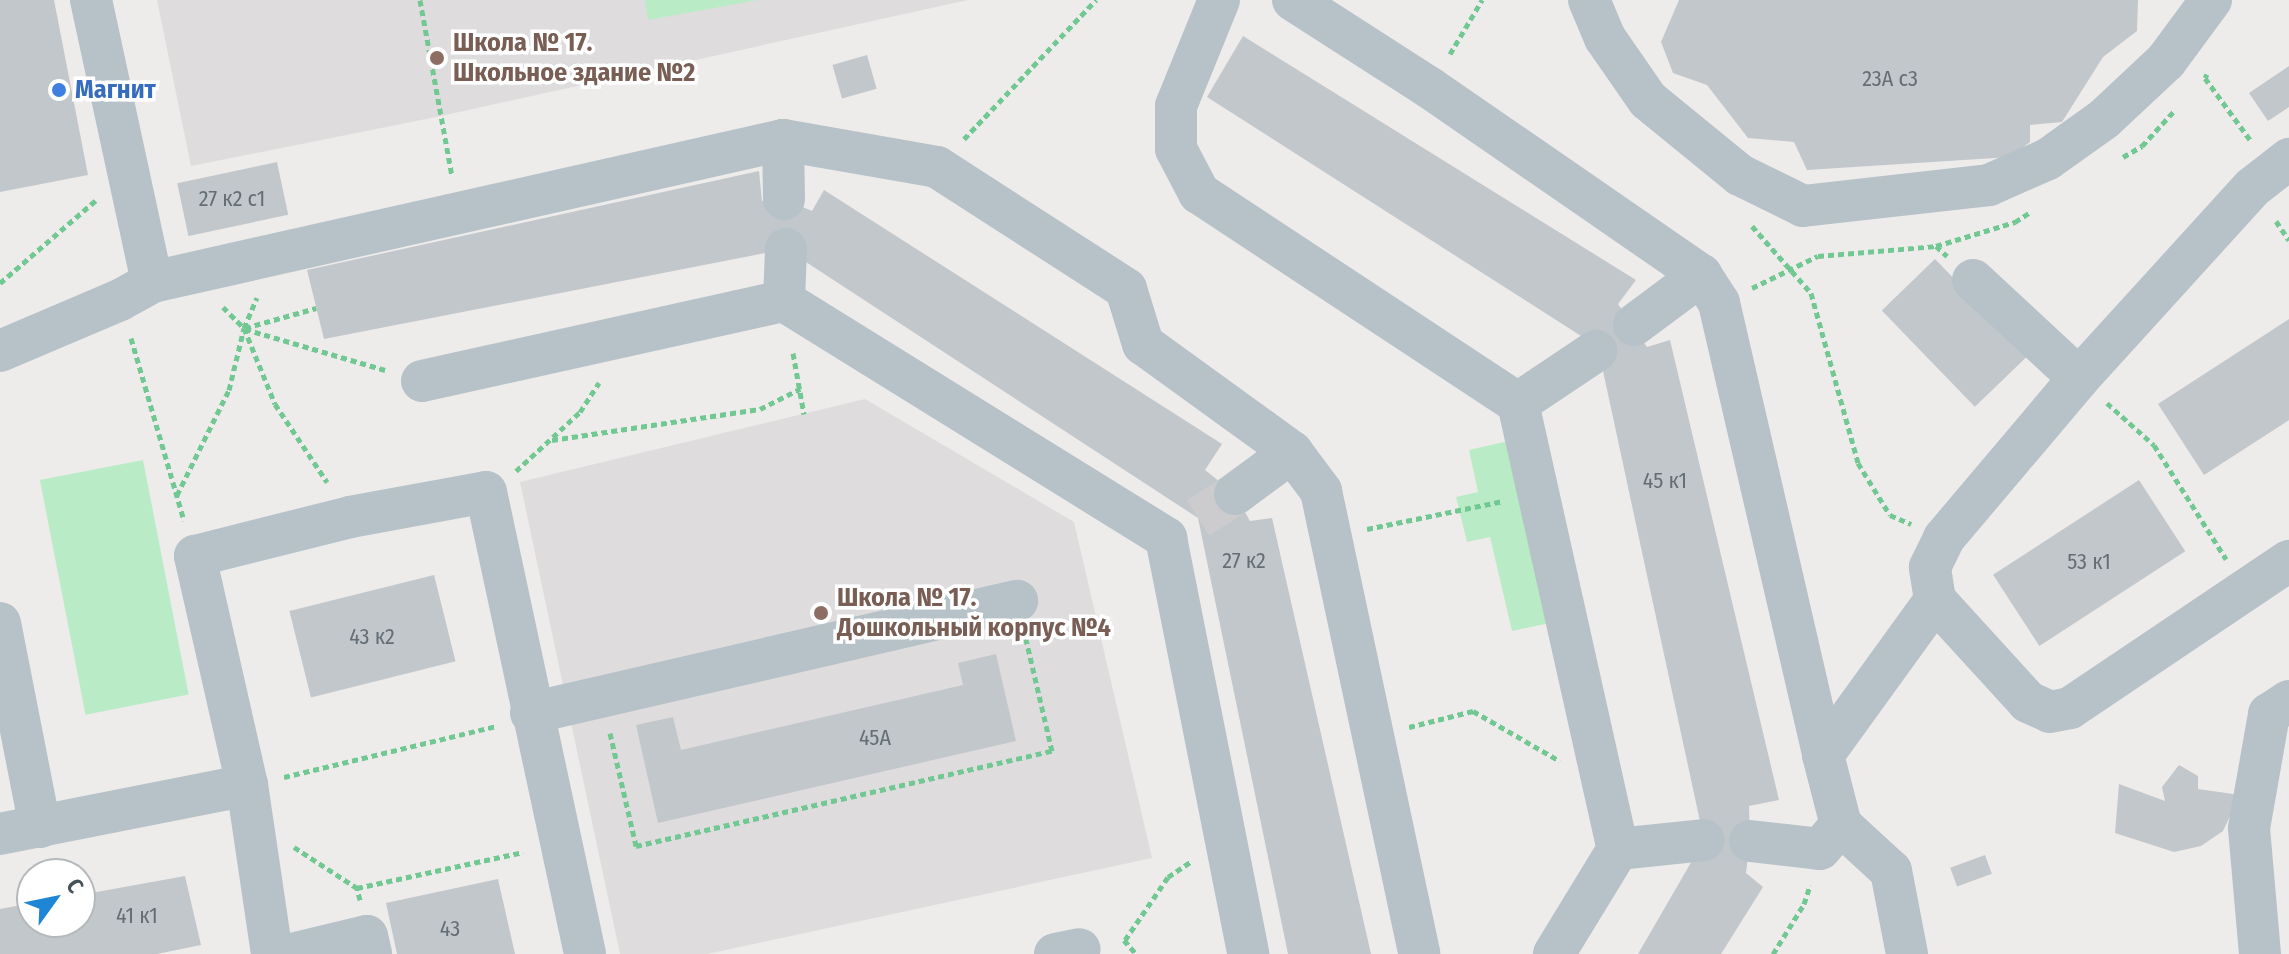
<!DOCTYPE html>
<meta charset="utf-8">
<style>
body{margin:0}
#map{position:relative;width:2289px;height:954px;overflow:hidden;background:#eeebeb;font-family:"Fira Sans Condensed",sans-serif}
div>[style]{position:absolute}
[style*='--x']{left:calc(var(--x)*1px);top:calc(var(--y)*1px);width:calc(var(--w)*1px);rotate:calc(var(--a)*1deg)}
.education>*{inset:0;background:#dfdcdd}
.green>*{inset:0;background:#b9ecc6;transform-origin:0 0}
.building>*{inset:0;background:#c2c7cb;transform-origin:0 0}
.minor-tunnel>*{height:42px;margin-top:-21px;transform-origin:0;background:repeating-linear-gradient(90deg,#ccccce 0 42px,transparent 0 63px)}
.path>*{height:5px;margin-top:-2.5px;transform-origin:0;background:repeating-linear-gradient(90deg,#72c892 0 6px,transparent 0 10px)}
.minor>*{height:42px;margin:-21px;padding:0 21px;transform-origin:21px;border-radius:21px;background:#b6c2c8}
.dots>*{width:22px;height:22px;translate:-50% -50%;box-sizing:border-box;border:4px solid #fff;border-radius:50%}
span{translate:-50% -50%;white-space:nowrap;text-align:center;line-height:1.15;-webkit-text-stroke:7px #fff;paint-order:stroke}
.number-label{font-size:22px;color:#646e75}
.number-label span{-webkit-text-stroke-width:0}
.education-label{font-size:26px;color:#785e54;font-weight:700}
.left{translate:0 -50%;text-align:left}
.shop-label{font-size:26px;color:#366cbe;font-weight:700}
.north{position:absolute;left:16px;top:858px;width:80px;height:80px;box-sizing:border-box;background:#fff;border:2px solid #b4b9bc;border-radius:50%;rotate:57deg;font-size:22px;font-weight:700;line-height:32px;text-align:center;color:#445158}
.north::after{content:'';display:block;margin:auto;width:28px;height:36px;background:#1e86d5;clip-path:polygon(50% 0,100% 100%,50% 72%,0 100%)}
</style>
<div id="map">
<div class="education">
<i style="clip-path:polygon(157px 0,968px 0,441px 116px,191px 166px)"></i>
<i style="clip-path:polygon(865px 399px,1074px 522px,1152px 858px,707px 954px,620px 954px,520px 482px)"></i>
</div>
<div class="green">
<i style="clip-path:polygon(645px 0,758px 0,648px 20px)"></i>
<i style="clip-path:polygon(1517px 439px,1559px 621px,1512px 631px,1490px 537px,1467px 542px,1456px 497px,1478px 492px,1469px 450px)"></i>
<i style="left:143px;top:460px;width:239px;height:105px;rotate:79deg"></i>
</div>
<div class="building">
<i style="clip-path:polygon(0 0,54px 0,88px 175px,0 192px)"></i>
<i style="clip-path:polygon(1679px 0,2138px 0,2137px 31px,2103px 57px,2062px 122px,2030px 125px,2030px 142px,2011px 157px,1807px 170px,1794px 142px,1748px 138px,1707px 85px,1673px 73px,1661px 42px)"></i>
<i style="clip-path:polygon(1243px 36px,1636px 280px,1618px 304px,1647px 347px,1670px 340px,1779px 800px,1749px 806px,1750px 841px,1746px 873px,1763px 887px,1721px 954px,1638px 954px,1704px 840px,1600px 357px,1592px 343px,1207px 97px)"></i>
<i style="left:867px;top:55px;width:35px;height:36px;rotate:74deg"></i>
<i style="clip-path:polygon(2289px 66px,2289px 107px,2268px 121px,2249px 93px)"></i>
<i style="left:277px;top:162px;width:54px;height:102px;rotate:78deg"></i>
<i style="clip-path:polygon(759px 171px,762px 201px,784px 199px,812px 211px,824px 190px,1222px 444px,1205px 470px,1235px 494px,1250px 521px,1272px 518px,1371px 954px,1288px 954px,1198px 518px,786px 249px,324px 339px,307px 270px)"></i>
<i style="left:1935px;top:259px;width:134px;height:74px;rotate:46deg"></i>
<i style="clip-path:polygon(2289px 319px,2289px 420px,2204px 475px,2158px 404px)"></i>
<i style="left:2139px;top:480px;width:85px;height:174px;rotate:57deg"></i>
<i style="left:434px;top:575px;width:89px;height:149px;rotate:76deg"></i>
<i style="clip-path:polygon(996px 654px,1016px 741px,658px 823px,636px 725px,673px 717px,681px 750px,963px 685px,958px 663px)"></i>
<i style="clip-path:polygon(2179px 765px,2198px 776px,2198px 789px,2240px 795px,2223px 831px,2201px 846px,2174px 852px,2115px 833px,2119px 784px,2165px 801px,2162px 787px)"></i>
<i style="left:1985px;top:855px;width:20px;height:37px;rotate:70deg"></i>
<i style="clip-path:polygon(185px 876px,201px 945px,157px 954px,0 954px,0 909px,32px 903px,32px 922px,80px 922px,80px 895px)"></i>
<i style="clip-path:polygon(498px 879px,515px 954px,397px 954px,386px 903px)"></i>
</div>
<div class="minor-tunnel">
<i style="--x:1198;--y:518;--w:44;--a:-33"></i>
</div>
<div class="path">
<i style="--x:420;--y:0;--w:179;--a:79.7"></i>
<i style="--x:1450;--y:54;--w:63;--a:-59.3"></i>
<i style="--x:2207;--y:74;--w:4;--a:117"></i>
<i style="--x:2205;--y:78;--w:78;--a:53.9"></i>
<i style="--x:964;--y:139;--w:192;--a:-46.5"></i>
<i style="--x:2123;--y:157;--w:22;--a:-30"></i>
<i style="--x:2142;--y:146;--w:49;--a:-47.5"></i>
<i style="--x:2276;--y:221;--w:23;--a:56"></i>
<i style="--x:1752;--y:226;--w:89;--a:48.6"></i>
<i style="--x:1811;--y:293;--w:176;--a:74.5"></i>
<i style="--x:1858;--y:463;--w:61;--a:58.4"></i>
<i style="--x:1890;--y:515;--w:23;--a:23"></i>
<i style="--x:1936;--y:246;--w:83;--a:-16.9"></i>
<i style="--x:2015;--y:222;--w:17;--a:-33"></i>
<i style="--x:0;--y:283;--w:127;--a:-40.8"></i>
<i style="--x:1752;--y:288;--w:73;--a:-25.9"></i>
<i style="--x:1818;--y:256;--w:118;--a:-4.8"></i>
<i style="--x:1936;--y:246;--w:15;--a:42"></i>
<i style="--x:223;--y:307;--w:30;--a:45"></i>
<i style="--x:244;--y:328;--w:82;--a:67.8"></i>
<i style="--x:275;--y:404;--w:94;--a:56.3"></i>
<i style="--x:245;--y:328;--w:74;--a:-15.7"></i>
<i style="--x:245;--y:329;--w:146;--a:16.3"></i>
<i style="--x:131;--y:338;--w:190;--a:73.8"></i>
<i style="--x:793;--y:353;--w:62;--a:79.8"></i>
<i style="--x:2107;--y:403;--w:63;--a:41.8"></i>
<i style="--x:2154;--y:445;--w:135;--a:57.7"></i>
<i style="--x:552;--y:440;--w:210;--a:-8.5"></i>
<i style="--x:760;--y:409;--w:45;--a:-26.6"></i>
<i style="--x:516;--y:471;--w:87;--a:-42.7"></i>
<i style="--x:580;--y:412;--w:35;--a:-57"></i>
<i style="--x:177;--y:495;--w:117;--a:-63.7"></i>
<i style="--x:229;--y:390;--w:64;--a:-76.4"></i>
<i style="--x:244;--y:328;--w:33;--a:-67"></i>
<i style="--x:1367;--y:529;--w:139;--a:-11.6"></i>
<i style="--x:1409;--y:727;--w:66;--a:-14"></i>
<i style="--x:1473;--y:711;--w:100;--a:29.9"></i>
<i style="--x:610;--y:733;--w:116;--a:77"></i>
<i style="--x:636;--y:846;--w:427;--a:-12.9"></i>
<i style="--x:1052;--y:751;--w:115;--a:-103.1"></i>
<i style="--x:284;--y:777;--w:218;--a:-13.5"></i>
<i style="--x:294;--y:847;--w:75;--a:33.1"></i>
<i style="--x:360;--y:900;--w:12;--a:-104"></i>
<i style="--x:357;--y:888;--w:170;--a:-12.2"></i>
<i style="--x:1124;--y:940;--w:18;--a:49"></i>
<i style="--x:1125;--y:940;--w:76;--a:-55.7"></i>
<i style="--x:1168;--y:877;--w:27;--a:-34"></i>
<i style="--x:1773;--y:954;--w:59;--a:-58.2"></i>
<i style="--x:1804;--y:904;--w:20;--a:-72"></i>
</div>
<div class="minor">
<i style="--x:1219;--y:0;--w:114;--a:112.1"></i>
<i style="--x:1176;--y:106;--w:43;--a:90"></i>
<i style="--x:1176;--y:149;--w:50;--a:62.4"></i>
<i style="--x:1199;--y:193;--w:382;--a:33.4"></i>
<i style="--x:1518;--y:403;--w:457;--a:77.4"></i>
<i style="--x:1618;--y:849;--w:123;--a:121.4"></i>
<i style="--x:1293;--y:0;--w:163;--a:32.7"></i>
<i style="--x:1430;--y:88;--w:329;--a:34.6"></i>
<i style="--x:1701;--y:275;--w:33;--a:57"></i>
<i style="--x:1719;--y:303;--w:464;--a:77"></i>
<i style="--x:1589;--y:0;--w:41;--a:67.2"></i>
<i style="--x:1605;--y:38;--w:75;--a:55.3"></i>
<i style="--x:1648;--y:100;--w:119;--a:39.2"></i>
<i style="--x:1740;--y:175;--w:70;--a:26.2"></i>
<i style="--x:1803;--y:206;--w:187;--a:-6.4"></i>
<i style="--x:1989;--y:185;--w:64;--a:-23.8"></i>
<i style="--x:2048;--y:159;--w:69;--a:-35.5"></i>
<i style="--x:2104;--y:119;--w:85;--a:-43.1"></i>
<i style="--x:2166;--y:61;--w:76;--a:-53.6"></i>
<i style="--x:783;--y:140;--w:59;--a:89"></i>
<i style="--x:1973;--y:280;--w:144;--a:42.8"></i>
<i style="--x:152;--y:282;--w:647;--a:-12.68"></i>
<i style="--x:783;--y:140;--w:156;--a:9.9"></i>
<i style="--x:937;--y:167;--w:225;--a:32.8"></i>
<i style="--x:1126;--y:289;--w:58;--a:72.8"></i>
<i style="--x:1143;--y:344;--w:184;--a:35.9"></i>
<i style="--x:1292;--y:452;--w:49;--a:53.4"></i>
<i style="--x:1321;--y:491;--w:473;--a:78"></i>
<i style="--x:784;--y:301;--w:52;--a:-87.8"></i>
<i style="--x:1634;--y:325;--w:84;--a:-36.7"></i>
<i style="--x:0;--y:351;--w:130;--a:-23"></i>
<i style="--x:120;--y:300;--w:37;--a:-29"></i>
<i style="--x:152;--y:282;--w:289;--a:-102.2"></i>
<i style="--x:422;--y:381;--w:371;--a:-12.5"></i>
<i style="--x:784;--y:301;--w:450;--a:31.8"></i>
<i style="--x:1166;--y:538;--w:424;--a:78.8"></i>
<i style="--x:1518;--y:403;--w:94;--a:-33.7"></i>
<i style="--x:1235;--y:494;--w:71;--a:-36.4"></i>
<i style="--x:1935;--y:600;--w:138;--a:47.6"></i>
<i style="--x:2028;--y:702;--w:24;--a:24"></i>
<i style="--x:2050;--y:712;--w:20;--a:-11"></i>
<i style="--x:2070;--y:708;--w:264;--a:-33.9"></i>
<i style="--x:0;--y:623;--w:208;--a:78.9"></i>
<i style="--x:531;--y:713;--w:499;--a:-13"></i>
<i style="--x:0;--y:834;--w:252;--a:-11.2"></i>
<i style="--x:1750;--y:841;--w:70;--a:6.5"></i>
<i style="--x:1820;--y:849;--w:32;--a:-49"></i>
<i style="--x:1618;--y:849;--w:86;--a:-6"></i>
<i style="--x:272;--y:954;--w:171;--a:-98.4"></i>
<i style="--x:247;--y:785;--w:235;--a:-102.8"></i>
<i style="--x:195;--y:556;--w:160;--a:-14.1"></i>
<i style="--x:350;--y:517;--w:138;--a:-10.4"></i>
<i style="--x:486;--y:492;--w:472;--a:77.9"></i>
<i style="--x:292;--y:954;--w:77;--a:-13.5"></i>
<i style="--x:367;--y:936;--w:18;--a:77"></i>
<i style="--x:1055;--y:954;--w:25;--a:-11"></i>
<i style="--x:1907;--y:954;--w:85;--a:-100.9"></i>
<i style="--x:1891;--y:871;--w:68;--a:-137.4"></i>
<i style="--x:1841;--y:825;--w:72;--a:-104.4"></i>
<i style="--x:1823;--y:755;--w:191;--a:-54.1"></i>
<i style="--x:1935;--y:600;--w:33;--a:-99"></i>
<i style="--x:1930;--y:567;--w:32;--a:-64"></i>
<i style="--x:1944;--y:538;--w:209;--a:-49.8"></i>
<i style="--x:2079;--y:378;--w:258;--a:-47.7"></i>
<i style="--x:2253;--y:187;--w:46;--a:-37.9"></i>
<i style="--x:2260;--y:954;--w:126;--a:-95"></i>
<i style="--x:2249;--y:828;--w:116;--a:-80"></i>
<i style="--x:2269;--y:714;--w:24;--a:-33"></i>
</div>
<div class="dots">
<i style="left:437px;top:58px;background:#8d6e63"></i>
<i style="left:59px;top:90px;background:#3f7fe0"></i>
<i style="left:821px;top:613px;background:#8d6e63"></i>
</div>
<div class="number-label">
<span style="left:1890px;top:79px">23А с3</span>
<span style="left:232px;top:199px">27 к2 с1</span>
<span style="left:1665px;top:481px">45 к1</span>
<span style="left:1244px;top:561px">27 к2</span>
<span style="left:2089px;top:562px">53 к1</span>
<span style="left:372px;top:637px">43 к2</span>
<span style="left:875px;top:738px">45А</span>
<span style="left:137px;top:916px">41 к1</span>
<span style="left:450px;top:929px">43</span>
</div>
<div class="education-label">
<span class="left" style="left:453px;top:58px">Школа № 17.<br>Школьное здание №2</span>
<span class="left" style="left:837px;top:613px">Школа № 17.<br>Дошкольный корпус №4</span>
</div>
<div class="shop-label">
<span class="left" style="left:75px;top:90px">Магнит</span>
</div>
<div class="north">С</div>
</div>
